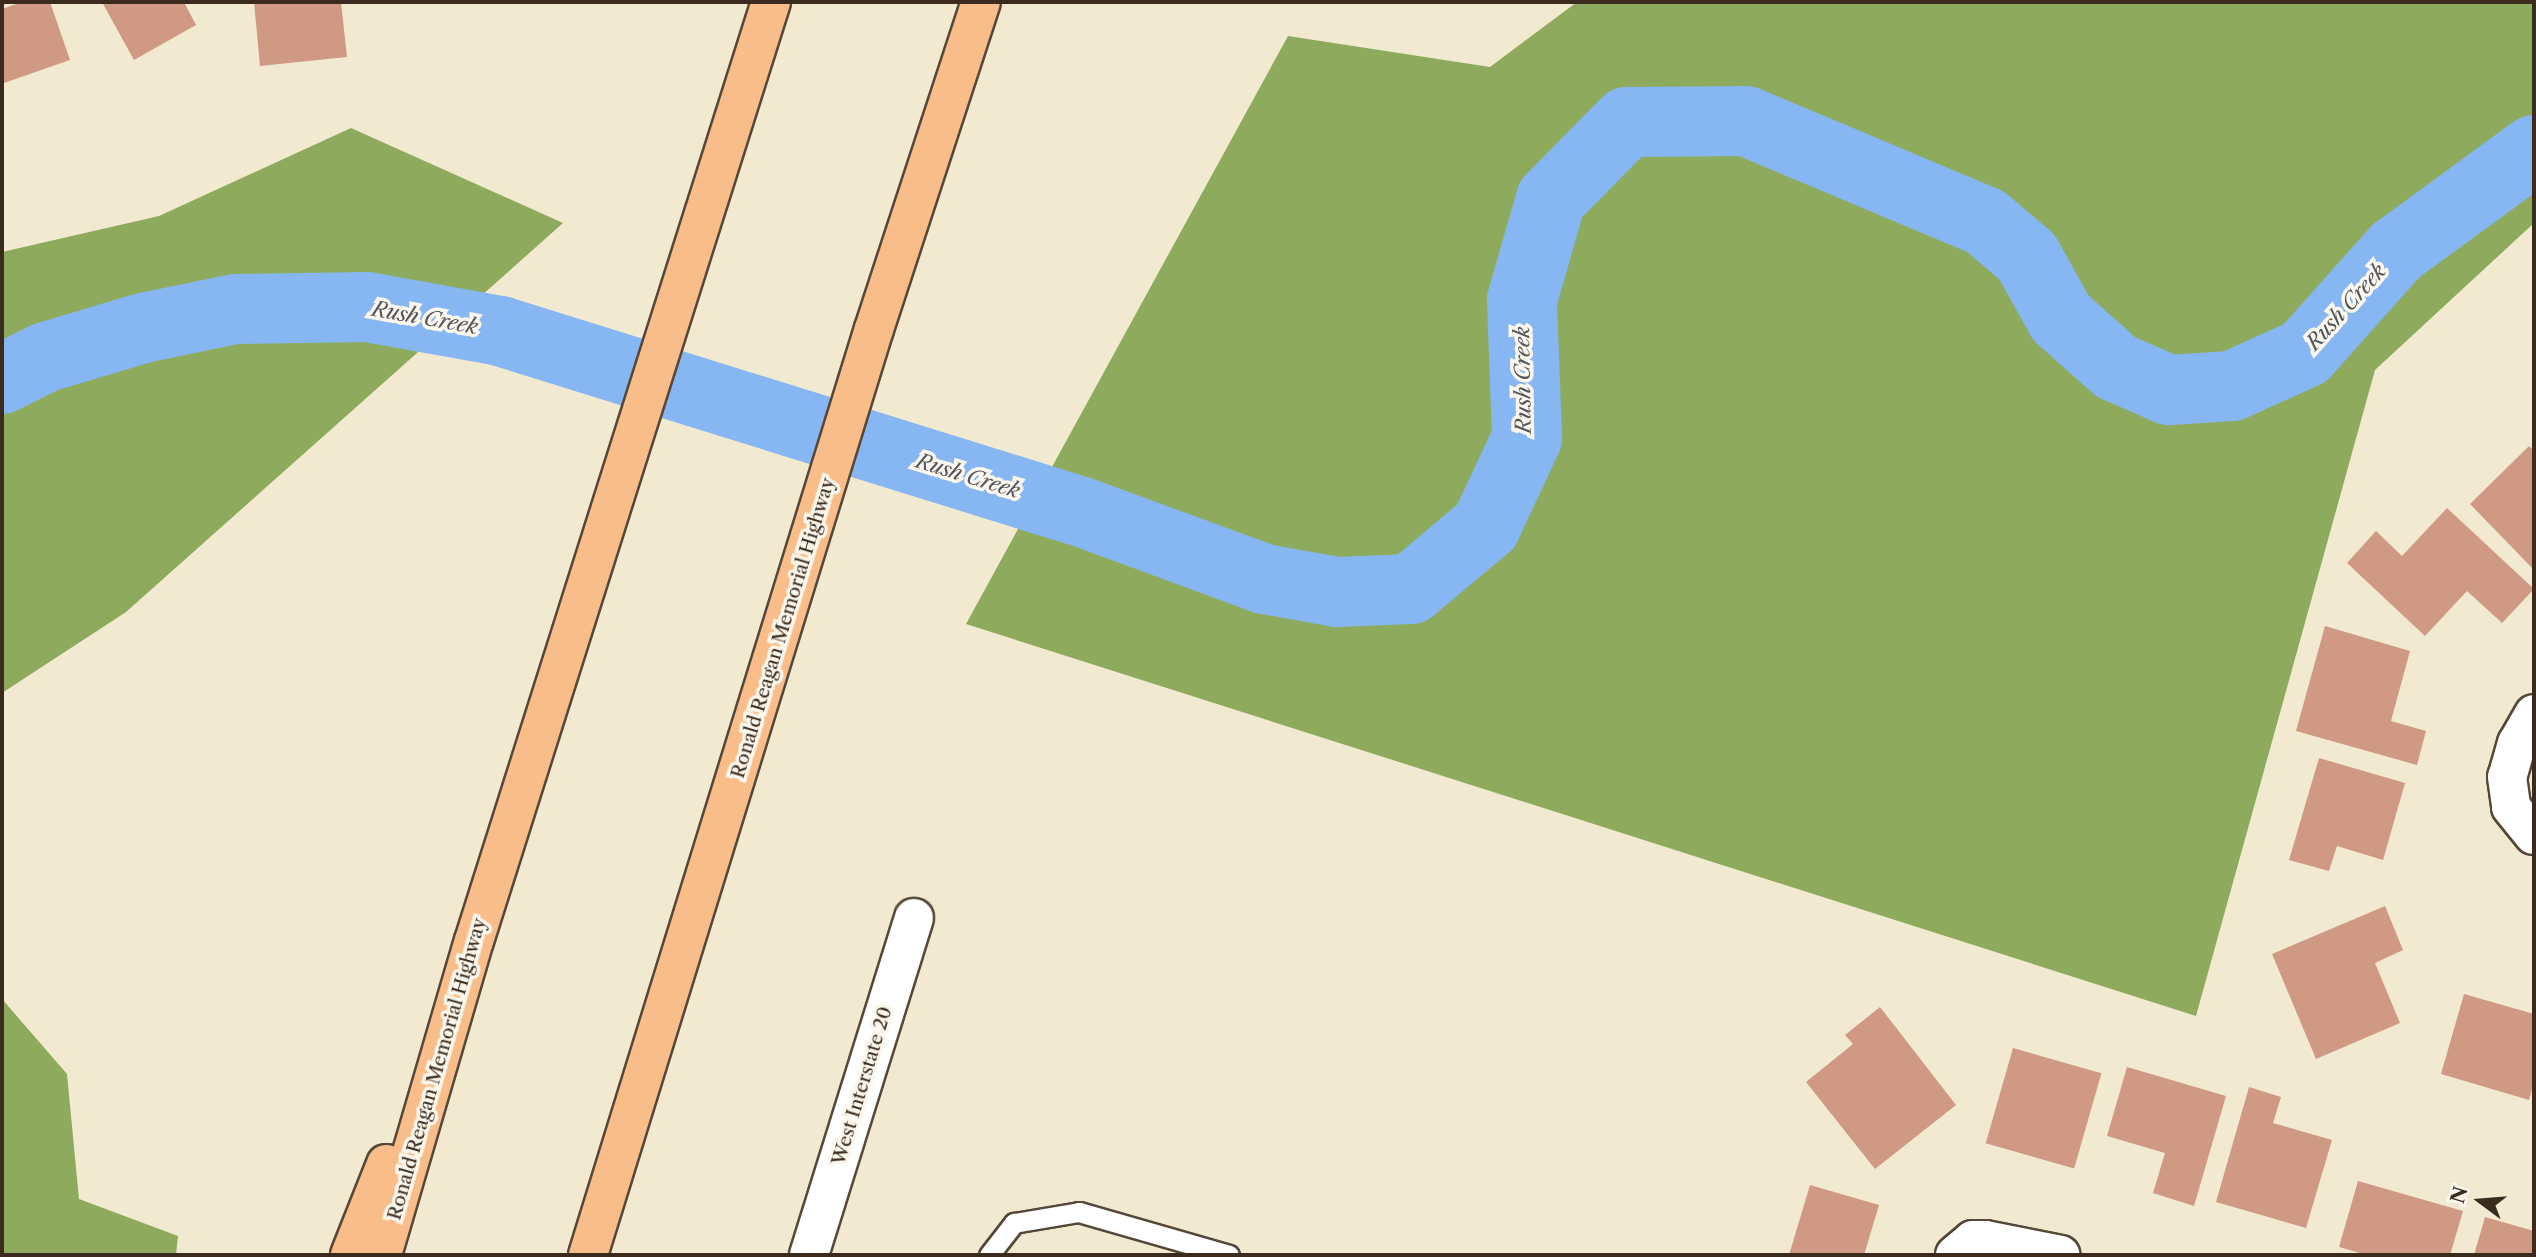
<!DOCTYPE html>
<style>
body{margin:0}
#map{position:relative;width:2536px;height:1257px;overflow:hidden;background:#f1ead1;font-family:"Libre Caslon Text",serif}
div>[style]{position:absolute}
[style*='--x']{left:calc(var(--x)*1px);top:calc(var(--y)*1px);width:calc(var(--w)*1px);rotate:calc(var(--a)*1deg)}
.forest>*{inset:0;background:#8eab5d}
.river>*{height:70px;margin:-35px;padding:0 35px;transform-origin:35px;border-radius:35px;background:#86b7f2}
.building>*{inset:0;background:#d09984;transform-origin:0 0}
.roads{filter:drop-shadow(2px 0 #564739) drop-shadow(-2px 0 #564739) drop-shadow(0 2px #564739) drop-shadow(0 -2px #564739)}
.service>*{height:19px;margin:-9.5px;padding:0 9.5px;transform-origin:9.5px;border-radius:9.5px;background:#fff}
.minor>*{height:38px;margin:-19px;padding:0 19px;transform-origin:19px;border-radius:19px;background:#fff}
.motorway>*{height:38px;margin:-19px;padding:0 19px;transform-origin:19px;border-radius:19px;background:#f8bd88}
span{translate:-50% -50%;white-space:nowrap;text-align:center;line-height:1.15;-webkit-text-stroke:7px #fbf7ec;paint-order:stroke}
.street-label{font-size:19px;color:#3b2a1e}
.water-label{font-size:21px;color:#52545e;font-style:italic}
.frame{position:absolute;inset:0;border:4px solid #3b2a1e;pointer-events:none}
.north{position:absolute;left:2445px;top:1166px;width:70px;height:70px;-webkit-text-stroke:5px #fbf7ec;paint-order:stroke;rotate:286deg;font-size:19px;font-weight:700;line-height:28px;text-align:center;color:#3b2a1e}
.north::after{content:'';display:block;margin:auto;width:24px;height:32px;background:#3b2a1e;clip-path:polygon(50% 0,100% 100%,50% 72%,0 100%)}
</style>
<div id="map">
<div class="forest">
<i style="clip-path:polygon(1577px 2px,2534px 2px,2534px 223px,2375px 370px,2196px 1016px,966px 624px,1288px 36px,1490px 67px)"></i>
<i style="clip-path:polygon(351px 128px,563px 223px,126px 612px,2px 693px,2px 252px,159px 216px)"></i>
<i style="clip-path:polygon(2px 999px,67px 1074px,79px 1199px,178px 1236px,176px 1255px,2px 1255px)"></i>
</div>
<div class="river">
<i style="--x:2;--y:379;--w:49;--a:-26.6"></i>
<i style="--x:46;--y:357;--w:101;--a:-16.6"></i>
<i style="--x:143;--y:328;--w:94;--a:-11.7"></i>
<i style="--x:235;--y:309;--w:132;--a:-0.9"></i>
<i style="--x:367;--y:307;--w:135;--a:10.2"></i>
<i style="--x:500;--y:331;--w:609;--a:17.28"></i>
<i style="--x:1082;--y:512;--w:194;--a:20.2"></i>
<i style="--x:1264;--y:579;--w:74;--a:10.1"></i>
<i style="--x:1337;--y:592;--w:74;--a:-2.3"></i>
<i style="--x:1411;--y:589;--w:98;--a:-40"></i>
<i style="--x:1486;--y:526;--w:97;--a:-65"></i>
<i style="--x:1527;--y:438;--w:138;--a:-92.1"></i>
<i style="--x:1522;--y:300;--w:105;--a:-74"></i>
<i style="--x:1551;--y:199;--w:108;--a:-45.4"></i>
<i style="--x:1627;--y:122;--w:119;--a:-0.5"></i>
<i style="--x:1746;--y:121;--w:260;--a:22.8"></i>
<i style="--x:1986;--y:222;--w:54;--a:40.5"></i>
<i style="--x:2027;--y:257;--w:70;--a:60.9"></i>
<i style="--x:2061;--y:318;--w:74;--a:41.7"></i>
<i style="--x:2116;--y:367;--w:58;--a:23.5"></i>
<i style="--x:2169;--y:390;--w:63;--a:-3.6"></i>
<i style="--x:2232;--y:386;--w:80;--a:-24.3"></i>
<i style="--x:2305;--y:353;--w:137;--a:-48.3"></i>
<i style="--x:2396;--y:251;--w:171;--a:-36.2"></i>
</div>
<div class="building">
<i style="clip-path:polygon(22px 2px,50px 2px,70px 60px,4px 83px,2px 9px)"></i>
<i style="clip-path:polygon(102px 2px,184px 2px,196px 25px,134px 60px)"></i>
<i style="clip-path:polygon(254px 2px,341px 2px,347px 57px,260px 66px)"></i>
<i style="clip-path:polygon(2529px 446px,2534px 451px,2534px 570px,2470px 504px)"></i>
<i style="clip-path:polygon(2447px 508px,2534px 589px,2502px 623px,2467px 591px,2425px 636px,2347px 563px,2376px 531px,2402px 556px)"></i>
<i style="clip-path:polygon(2325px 626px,2410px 651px,2391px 721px,2426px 731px,2417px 765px,2296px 731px)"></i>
<i style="clip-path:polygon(2319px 758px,2405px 783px,2383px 860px,2337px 846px,2329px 871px,2289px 860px)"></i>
<i style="clip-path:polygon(2385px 906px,2403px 950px,2375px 963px,2400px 1023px,2316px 1059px,2272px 954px)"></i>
<i style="clip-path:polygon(2464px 994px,2534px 1014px,2534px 1082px,2529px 1100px,2441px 1074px)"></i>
<i style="clip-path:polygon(1880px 1007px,1956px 1105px,1875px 1169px,1806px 1082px,1853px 1044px,1845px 1035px)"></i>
<i style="left:2013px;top:1048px;width:92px;height:99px;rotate:16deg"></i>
<i style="clip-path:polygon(2127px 1067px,2226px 1096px,2194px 1206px,2153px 1193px,2165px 1153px,2107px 1136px)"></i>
<i style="clip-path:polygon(2249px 1087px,2281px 1097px,2273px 1123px,2332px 1140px,2306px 1228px,2216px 1202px)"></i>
<i style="clip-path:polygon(2358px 1181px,2463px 1211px,2450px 1255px,2367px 1255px,2339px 1247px)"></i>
<i style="clip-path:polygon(1810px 1185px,1879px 1205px,1864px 1255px,1789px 1255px)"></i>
<i style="clip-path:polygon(2485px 1217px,2534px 1231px,2534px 1255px,2474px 1255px)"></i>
</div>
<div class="roads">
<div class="service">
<i style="--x:989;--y:1255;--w:41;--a:-52"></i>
<i style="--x:1014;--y:1223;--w:66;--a:-9.6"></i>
<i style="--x:1079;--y:1212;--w:156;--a:16"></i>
</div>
<div class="minor">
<i style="--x:2534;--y:714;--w:34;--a:120"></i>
<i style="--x:2517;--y:743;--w:35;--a:106"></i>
<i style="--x:2507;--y:777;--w:30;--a:82"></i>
<i style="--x:2511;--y:807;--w:36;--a:51"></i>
<i style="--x:809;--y:1255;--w:353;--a:-72.7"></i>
<i style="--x:1955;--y:1255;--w:23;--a:-40"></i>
<i style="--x:1973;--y:1240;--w:12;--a:0"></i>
<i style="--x:1985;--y:1240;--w:77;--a:11.2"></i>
</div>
<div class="motorway">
<i style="--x:350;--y:1255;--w:98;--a:-68.4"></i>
<i style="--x:382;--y:1255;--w:327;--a:-73.7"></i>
<i style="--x:474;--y:941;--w:985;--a:-72.45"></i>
<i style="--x:588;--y:1255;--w:969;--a:-72.84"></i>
<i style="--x:874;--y:329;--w:344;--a:-71.9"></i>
</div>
</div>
<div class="street-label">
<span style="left:783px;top:628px;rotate:-73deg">Ronald Reagan Memorial Highway</span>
<span style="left:437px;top:1069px;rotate:-74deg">Ronald Reagan Memorial Highway</span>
<span style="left:862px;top:1086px;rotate:-73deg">West Interstate 20</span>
</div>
<div class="water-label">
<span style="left:2346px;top:307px;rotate:-48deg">Rush Creek</span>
<span style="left:425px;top:318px;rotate:10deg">Rush Creek</span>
<span style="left:1523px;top:380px;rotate:-91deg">Rush Creek</span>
<span style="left:968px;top:476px;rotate:17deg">Rush Creek</span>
</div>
<div class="frame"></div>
<div class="north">N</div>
</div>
